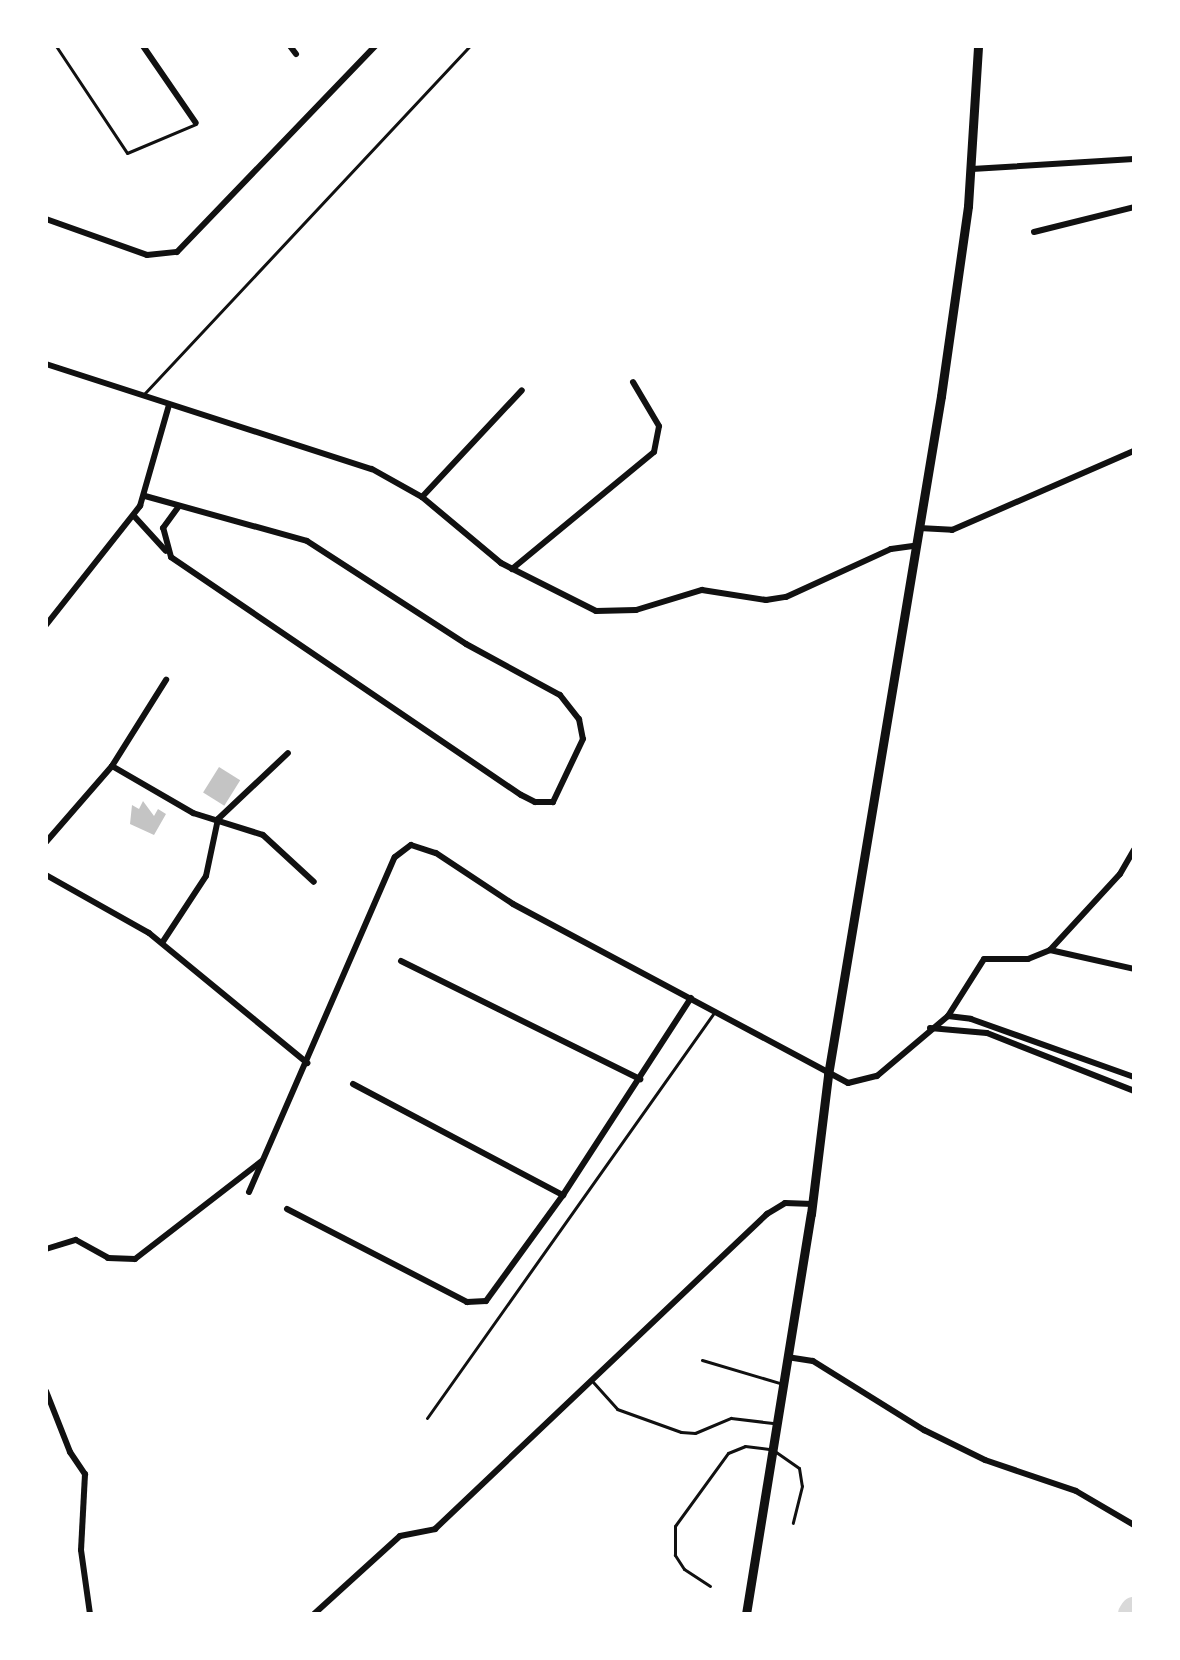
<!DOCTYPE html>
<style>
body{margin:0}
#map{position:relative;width:1180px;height:1660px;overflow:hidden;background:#fff;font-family:Roboto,sans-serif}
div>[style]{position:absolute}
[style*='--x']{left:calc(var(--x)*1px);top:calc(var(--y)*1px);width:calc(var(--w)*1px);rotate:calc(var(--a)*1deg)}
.river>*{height:28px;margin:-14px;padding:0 14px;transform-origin:14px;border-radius:14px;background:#d9d9d9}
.building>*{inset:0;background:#c4c4c4;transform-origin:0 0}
.service>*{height:3px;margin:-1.5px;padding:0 1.5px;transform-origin:1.5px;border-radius:1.5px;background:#111}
.minor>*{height:6px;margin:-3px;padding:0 3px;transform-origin:3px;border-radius:3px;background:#111}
.secondary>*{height:9px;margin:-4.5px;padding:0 4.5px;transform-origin:4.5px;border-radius:4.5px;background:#111}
span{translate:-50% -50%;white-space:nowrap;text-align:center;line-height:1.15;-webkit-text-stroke:7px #fff;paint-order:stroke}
.frame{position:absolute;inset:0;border:48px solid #fff;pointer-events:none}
</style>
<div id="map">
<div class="river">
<i style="--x:1132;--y:1614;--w:4;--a:-56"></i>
</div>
<div class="building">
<i style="left:219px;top:767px;width:25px;height:30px;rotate:32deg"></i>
<i style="clip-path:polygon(143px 801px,154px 816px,158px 809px,166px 814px,154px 835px,130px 824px,132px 805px,139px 809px)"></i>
</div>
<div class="service">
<i style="--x:56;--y:46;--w:128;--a:56.4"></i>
<i style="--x:127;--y:153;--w:75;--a:-22.8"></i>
<i style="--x:144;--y:394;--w:477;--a:-46.9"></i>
<i style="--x:702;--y:1360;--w:84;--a:16.5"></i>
<i style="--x:593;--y:1382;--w:36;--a:48"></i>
<i style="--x:617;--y:1409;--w:68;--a:19.8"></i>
<i style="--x:681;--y:1432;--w:14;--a:4"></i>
<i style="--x:695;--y:1433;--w:39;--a:-23"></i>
<i style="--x:731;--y:1418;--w:42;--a:6.8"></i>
<i style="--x:427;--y:1418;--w:499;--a:-54.7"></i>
<i style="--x:776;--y:1452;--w:28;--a:35"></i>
<i style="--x:799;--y:1468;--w:18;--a:81"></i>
<i style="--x:802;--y:1486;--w:38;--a:104"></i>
<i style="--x:710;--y:1586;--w:31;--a:-147"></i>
<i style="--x:684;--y:1569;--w:17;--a:-123"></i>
<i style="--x:675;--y:1555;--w:29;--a:-90"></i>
<i style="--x:675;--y:1526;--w:90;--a:-54"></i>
<i style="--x:728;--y:1453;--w:18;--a:-22"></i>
<i style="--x:745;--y:1446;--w:24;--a:7"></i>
</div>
<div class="minor">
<i style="--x:143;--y:46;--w:93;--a:55.5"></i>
<i style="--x:290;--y:46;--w:10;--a:53"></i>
<i style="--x:972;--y:169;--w:162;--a:-3.5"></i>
<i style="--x:46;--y:219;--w:107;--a:19.6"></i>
<i style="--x:147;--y:255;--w:30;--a:-6"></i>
<i style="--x:177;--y:252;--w:286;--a:-46.1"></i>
<i style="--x:1034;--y:232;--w:103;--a:-14"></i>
<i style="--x:46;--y:364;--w:342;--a:17.9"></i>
<i style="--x:372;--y:469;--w:57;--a:29.2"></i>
<i style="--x:422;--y:497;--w:103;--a:39.9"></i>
<i style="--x:501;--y:563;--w:106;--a:26.8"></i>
<i style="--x:596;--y:611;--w:40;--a:-1.4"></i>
<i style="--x:636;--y:610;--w:69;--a:-16.9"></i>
<i style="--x:702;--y:590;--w:65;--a:8.9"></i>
<i style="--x:766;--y:600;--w:20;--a:-9"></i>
<i style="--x:786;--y:597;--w:115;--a:-24.6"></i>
<i style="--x:891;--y:549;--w:22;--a:-8"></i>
<i style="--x:145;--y:496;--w:168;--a:15.5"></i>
<i style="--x:307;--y:541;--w:189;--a:32.9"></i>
<i style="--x:466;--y:644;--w:107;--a:28.5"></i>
<i style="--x:560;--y:695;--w:31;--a:52"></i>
<i style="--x:579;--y:719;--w:20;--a:79"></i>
<i style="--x:583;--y:739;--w:70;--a:115.5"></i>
<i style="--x:553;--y:802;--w:18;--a:180"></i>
<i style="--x:535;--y:802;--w:16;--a:-153"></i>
<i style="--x:521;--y:795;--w:423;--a:-145.8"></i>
<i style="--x:171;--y:557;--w:30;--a:-105"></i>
<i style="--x:163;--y:528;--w:26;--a:-54"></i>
<i style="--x:422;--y:497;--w:146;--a:-46.9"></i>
<i style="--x:134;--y:516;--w:47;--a:47.6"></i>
<i style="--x:919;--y:528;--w:33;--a:3"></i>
<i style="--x:952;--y:530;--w:198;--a:-23.5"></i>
<i style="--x:512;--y:569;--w:184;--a:-39.5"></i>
<i style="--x:654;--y:452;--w:26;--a:-79"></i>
<i style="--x:659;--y:426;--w:51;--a:-120.6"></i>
<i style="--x:46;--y:625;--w:152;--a:-51.7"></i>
<i style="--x:140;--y:506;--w:105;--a:-74"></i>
<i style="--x:112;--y:766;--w:94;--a:30.1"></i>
<i style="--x:193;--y:813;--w:73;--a:17.4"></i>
<i style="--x:263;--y:835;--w:69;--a:42.7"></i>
<i style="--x:46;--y:842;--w:101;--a:-49"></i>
<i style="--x:112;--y:766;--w:102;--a:-57.9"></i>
<i style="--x:46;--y:875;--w:118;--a:29.4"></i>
<i style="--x:149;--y:933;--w:205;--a:39.4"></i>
<i style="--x:162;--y:943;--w:80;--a:-56.7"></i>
<i style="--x:206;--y:876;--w:58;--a:-78.1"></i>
<i style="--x:218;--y:819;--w:96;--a:-43.3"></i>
<i style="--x:1050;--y:950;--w:86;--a:12.7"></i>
<i style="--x:401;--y:961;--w:267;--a:26.3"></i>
<i style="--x:948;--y:1016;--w:23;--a:7"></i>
<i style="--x:971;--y:1019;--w:173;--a:19.6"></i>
<i style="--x:930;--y:1028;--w:57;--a:5"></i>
<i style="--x:987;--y:1033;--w:158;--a:21.5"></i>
<i style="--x:353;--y:1084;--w:238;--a:27.9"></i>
<i style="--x:249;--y:1192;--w:365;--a:-66.5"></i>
<i style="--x:395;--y:857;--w:20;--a:-37"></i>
<i style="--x:411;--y:845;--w:26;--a:18"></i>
<i style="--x:436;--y:853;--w:92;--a:33.5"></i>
<i style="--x:513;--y:904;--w:380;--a:28.1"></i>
<i style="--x:848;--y:1083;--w:30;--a:-14"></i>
<i style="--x:877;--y:1076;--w:93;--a:-40.2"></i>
<i style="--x:948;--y:1016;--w:67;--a:-57.7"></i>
<i style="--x:984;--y:959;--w:44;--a:0"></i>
<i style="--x:1028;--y:959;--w:24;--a:-22"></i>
<i style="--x:1050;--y:950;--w:103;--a:-47.4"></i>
<i style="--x:1120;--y:874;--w:28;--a:-60"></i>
<i style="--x:287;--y:1209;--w:203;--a:27.3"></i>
<i style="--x:467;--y:1302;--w:19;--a:-3"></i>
<i style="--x:486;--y:1301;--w:131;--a:-54"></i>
<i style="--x:563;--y:1195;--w:235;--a:-57"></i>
<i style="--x:46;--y:1249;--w:31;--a:-17"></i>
<i style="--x:76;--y:1240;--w:37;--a:29"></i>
<i style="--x:108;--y:1258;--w:27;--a:2"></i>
<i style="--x:135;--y:1259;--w:160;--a:-37.7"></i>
<i style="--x:787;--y:1357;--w:26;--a:9"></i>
<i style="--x:813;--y:1361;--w:131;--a:31.9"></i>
<i style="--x:924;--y:1430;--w:68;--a:26.2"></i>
<i style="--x:985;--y:1460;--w:96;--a:18.8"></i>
<i style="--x:1076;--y:1491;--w:67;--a:30.4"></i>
<i style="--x:46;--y:1391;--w:66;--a:68.5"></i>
<i style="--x:70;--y:1452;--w:27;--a:56"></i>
<i style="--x:85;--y:1474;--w:76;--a:93"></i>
<i style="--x:81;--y:1550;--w:65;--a:82"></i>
<i style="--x:314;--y:1614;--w:116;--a:-42.2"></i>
<i style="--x:400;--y:1536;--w:36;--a:-11"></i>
<i style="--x:435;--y:1529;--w:458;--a:-43.5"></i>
<i style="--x:767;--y:1214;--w:21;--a:-31"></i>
<i style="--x:785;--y:1203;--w:28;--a:2"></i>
</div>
<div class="secondary">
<i style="--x:746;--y:1614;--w:405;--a:-80.8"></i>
<i style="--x:811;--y:1214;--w:140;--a:-83"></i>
<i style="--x:828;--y:1075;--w:688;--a:-80.55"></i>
<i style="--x:941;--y:396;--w:192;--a:-81.9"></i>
<i style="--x:968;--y:206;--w:160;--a:-86.4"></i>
</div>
<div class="frame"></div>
</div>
